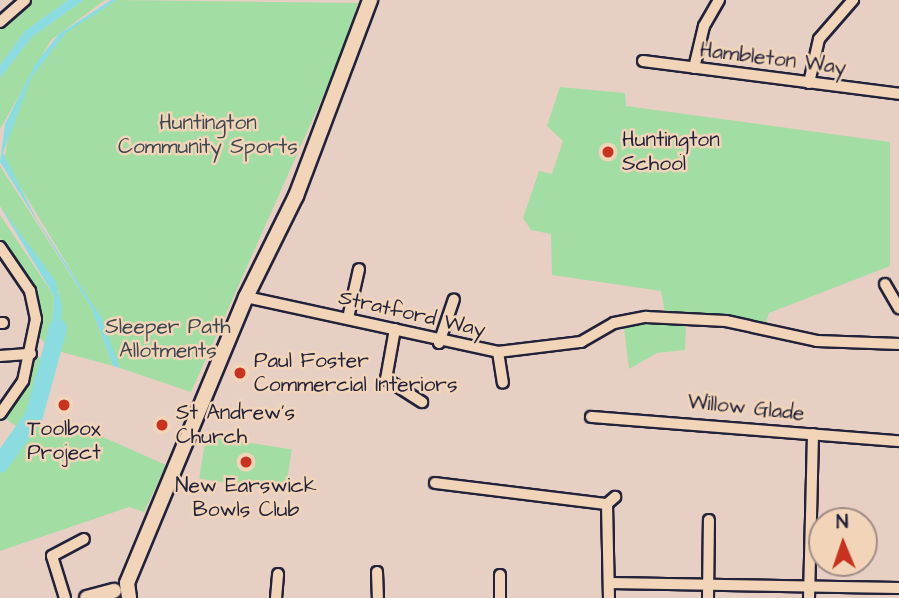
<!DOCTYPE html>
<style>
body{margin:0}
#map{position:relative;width:899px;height:598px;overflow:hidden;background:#e8cfc3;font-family:"Architects Daughter",sans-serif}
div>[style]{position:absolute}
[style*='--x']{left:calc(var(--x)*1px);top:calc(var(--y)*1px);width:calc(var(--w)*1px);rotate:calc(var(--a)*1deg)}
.green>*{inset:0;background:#a2dda3;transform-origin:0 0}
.water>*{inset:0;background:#8adce1}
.river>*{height:18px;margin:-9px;padding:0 9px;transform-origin:9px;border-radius:9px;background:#8adce1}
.roads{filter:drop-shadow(2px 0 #22223b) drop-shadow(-2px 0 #22223b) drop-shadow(0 2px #22223b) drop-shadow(0 -2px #22223b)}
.street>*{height:10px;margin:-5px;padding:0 5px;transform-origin:5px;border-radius:5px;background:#f2d5b9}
.secondary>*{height:14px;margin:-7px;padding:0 7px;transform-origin:7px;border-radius:7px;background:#f2d5b9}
.dots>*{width:19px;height:19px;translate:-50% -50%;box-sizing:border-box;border:4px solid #f2d5b9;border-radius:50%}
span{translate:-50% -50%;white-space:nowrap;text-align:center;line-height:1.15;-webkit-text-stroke:5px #f2d5b9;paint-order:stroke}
.street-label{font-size:21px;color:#22223b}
.park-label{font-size:21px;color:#3c4750}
.poi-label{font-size:21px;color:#22223b}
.left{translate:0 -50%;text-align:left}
.north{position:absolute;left:808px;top:507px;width:70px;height:70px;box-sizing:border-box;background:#f2d5b9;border:2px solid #9f8d87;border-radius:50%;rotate:358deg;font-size:19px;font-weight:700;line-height:28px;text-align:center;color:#22223b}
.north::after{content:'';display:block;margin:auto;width:24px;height:32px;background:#c8321e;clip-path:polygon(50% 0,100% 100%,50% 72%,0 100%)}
</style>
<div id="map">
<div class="green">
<i style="clip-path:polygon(33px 0,68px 0,25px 31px,0 65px,0 30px)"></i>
<i style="clip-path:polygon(84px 0,105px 0,51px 40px,0 129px,0 78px,32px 37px)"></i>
<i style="clip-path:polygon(117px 0,358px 3px,336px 67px,191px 392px,120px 368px,84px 292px,4px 160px,12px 118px,31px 78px,66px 32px)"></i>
<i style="clip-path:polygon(560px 87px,625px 93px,626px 106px,890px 142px,890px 266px,769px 313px,766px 323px,665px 312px,661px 291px,552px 275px,551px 234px,531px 230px,523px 218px,539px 171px,552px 174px,563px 141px,547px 126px)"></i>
<i style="clip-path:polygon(0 166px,91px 307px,113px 366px,58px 351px,59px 292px,0 206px)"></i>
<i style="clip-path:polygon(0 215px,54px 296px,51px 349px,39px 337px,38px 297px,0 238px)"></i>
<i style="clip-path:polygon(653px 323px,686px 324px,685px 350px,657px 353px,629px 369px,624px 327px)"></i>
<i style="clip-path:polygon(49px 357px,40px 390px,18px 426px,85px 429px,166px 465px,144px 512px,129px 507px,0 551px,0 453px,16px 426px,3px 417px,22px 397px,35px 358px)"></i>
<i style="left:206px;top:436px;width:87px;height:43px;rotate:9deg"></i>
</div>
<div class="water">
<i style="clip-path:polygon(68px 0,84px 0,32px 37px,0 78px,0 65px,25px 31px)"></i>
<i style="clip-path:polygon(111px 0,117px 0,66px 33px,31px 78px,3px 153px,36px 218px,101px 317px,120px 368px,113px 366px,91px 307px,0 162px,5px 124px,36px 63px,59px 34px)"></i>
<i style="clip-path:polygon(0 206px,55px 280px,62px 306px,58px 351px,51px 349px,54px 296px)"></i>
</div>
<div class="river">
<i style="--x:0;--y:464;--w:59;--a:-54.7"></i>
<i style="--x:34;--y:416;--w:91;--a:-74.7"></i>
</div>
<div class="roads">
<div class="street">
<i style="--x:0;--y:22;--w:33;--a:-41"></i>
<i style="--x:643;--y:61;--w:258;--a:7.3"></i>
<i style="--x:694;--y:68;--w:43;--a:-76.6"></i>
<i style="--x:704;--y:26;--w:30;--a:-60"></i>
<i style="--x:809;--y:83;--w:45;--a:-77.2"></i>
<i style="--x:819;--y:39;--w:52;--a:-48.9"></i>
<i style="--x:0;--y:247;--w:53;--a:55.7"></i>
<i style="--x:30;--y:291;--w:29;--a:78"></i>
<i style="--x:36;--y:319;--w:63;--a:101.8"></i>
<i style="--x:23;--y:381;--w:40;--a:124.9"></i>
<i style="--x:885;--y:284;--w:28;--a:60"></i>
<i style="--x:246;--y:297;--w:258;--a:12.3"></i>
<i style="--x:498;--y:352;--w:84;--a:-6.9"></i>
<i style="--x:581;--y:342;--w:38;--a:-30"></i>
<i style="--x:614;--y:323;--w:33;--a:-11"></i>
<i style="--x:646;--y:317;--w:80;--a:2.9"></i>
<i style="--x:726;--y:321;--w:93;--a:12.4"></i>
<i style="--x:817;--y:341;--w:82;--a:2.1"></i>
<i style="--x:348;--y:318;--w:50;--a:-77.3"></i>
<i style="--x:0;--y:323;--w:3;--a:0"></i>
<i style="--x:395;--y:329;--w:51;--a:100.2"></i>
<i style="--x:386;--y:379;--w:43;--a:32.6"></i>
<i style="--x:439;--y:343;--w:46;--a:-71.2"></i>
<i style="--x:498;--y:352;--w:31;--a:81"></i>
<i style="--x:0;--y:356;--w:31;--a:-4"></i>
<i style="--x:591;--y:417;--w:309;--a:4.5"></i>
<i style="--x:435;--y:483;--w:173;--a:7"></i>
<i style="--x:607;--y:504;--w:94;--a:88.8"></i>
<i style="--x:607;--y:504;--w:11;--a:-41"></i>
<i style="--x:377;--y:572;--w:26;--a:88"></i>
<i style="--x:500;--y:575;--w:23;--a:90"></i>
<i style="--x:610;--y:583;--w:289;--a:1"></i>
<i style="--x:65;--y:598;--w:44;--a:-107.2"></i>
<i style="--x:52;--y:556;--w:36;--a:-28"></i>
<i style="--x:276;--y:598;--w:24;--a:-85"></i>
<i style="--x:708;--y:598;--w:78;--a:-89.3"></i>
<i style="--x:809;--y:598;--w:164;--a:-88.6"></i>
</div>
<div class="secondary">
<i style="--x:127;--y:583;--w:310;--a:-67.4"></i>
<i style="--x:246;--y:297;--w:113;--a:-63.7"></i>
<i style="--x:296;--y:196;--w:210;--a:-69.3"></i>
<i style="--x:127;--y:583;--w:15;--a:82"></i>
<i style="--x:87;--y:598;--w:28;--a:-15"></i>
</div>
</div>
<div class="dots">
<i style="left:608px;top:152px;background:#c8321e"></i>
<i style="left:240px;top:373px;background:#c8321e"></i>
<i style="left:64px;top:405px;background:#c8321e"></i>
<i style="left:162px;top:425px;background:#c8321e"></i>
<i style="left:246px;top:462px;background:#c8321e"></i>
</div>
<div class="street-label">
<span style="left:773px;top:59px;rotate:7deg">Hambleton Way</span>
<span style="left:412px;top:314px;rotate:13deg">Stratford Way</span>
<span style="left:746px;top:408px;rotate:6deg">Willow Glade</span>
</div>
<div class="park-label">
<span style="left:208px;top:135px">Huntington<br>Community Sports</span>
<span style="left:168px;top:339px">Sleeper Path<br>Allotments</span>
</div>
<div class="poi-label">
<span class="left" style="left:622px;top:152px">Huntington<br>School</span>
<span class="left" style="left:254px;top:373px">Paul Foster<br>Commercial Interiors</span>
<span class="left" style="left:176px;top:425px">St Andrew's<br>Church</span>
<span style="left:64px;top:441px">Toolbox<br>Project</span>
<span style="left:246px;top:498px">New Earswick<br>Bowls Club</span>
</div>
<div class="north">N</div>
</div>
